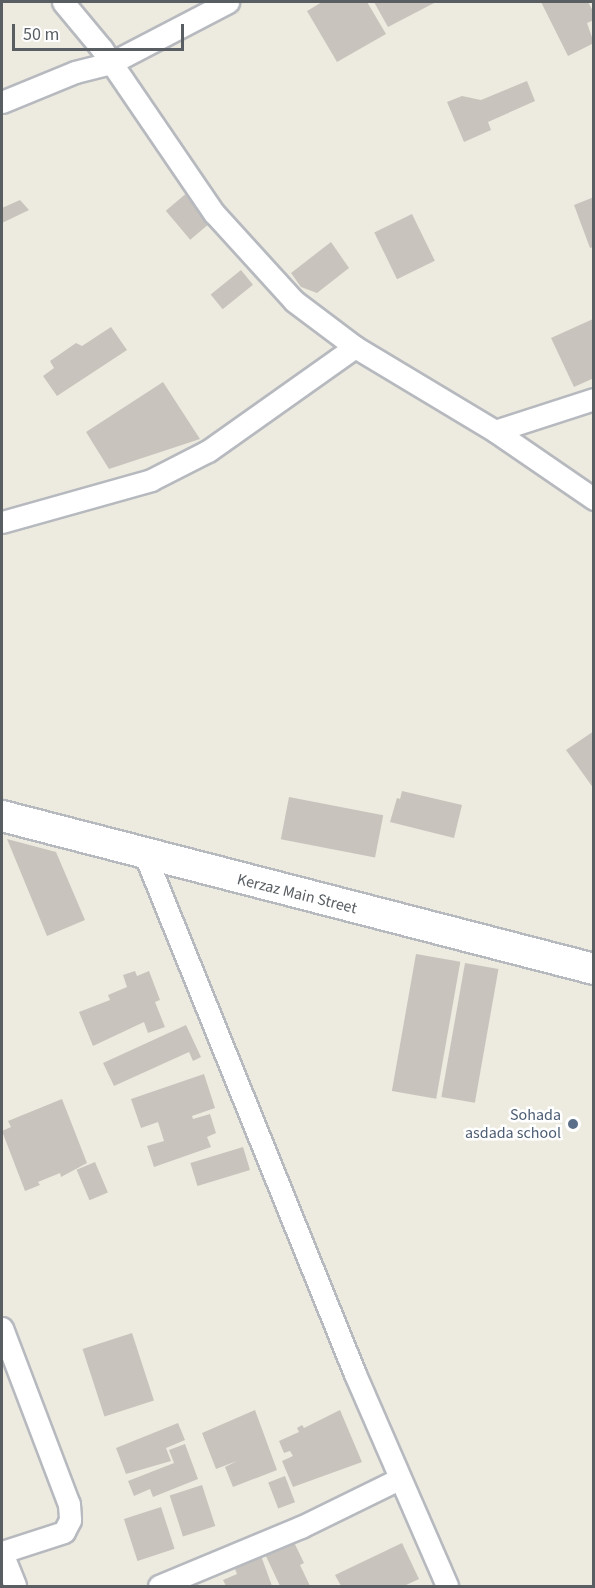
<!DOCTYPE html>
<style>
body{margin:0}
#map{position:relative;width:595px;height:1588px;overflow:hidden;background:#edeae0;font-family:"Source Sans 3",sans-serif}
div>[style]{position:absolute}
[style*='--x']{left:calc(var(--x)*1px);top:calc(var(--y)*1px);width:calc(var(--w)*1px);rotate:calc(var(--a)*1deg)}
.building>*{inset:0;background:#c8c4bd;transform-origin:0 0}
.roads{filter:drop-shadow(2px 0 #b6b9be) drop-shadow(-2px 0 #b6b9be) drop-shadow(0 2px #b6b9be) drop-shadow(0 -2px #b6b9be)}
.street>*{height:21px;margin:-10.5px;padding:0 10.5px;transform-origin:10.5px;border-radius:10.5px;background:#fff}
.secondary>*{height:30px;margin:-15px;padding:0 15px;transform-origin:15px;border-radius:15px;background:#fff}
.dots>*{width:16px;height:16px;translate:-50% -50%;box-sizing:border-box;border:3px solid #fff;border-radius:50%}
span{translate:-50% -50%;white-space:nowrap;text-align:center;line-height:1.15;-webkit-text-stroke:5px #fff;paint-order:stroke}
.street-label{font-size:16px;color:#595e63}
.service-label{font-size:16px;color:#4e5e75}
.right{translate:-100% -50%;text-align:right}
.frame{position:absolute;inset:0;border:3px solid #595e63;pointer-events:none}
.scale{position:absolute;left:12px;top:24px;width:172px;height:27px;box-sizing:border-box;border:3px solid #595e63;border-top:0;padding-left:8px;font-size:18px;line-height:21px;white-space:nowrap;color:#595e63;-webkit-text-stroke:4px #fff;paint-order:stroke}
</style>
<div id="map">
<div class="building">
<i style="clip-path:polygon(322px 2px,367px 2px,386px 34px,337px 62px,307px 11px)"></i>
<i style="clip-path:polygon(374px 2px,436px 2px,388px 27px)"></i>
<i style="clip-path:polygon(541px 2px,588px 2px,594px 13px,594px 20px,587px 23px,594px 43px,568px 56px)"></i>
<i style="clip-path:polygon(527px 81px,535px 101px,488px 122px,491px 130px,464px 142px,447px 102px,462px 96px,481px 100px)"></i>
<i style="left:188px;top:192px;width:38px;height:29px;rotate:50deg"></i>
<i style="clip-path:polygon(594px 197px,594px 247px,590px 248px,574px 205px)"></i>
<i style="clip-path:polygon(20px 200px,29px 210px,2px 223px,2px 208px)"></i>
<i style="left:412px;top:214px;width:52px;height:42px;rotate:64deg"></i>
<i style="clip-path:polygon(331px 242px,349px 268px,317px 293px,301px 287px,291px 273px)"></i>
<i style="left:241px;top:270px;width:19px;height:39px;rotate:51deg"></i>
<i style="clip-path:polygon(593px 319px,594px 378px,574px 387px,551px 338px)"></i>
<i style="clip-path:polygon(111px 327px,127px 350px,57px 396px,43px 376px,54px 368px,50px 361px,76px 343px,82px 346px)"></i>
<i style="clip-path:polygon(163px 382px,200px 439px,109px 469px,86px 432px)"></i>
<i style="clip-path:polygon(594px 731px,594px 789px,566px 750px)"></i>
<i style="clip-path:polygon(402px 791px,462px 805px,454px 838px,390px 822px,397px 798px,400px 799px)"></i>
<i style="left:289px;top:797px;width:96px;height:43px;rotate:11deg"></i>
<i style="clip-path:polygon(7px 839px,56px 852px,85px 920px,47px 936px)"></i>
<i style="left:416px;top:954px;width:45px;height:139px;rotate:10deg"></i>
<i style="left:465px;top:963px;width:34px;height:136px;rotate:10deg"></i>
<i style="clip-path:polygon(135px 971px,137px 976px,149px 971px,160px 1000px,155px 1002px,165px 1027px,148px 1033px,144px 1022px,93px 1046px,79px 1012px,110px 1000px,108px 995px,127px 987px,123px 975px)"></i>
<i style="clip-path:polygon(186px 1025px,201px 1057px,193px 1061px,189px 1052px,114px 1086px,103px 1063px)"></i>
<i style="clip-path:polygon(204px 1074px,215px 1108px,192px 1116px,193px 1119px,210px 1114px,216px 1133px,207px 1137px,211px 1147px,154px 1167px,147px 1146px,164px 1141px,158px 1122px,141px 1128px,131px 1099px)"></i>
<i style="clip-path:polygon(62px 1099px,87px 1163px,61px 1177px,60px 1173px,38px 1182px,40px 1185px,25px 1191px,2px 1131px,11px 1127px,8px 1121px)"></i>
<i style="left:243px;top:1147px;width:24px;height:55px;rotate:73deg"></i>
<i style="left:95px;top:1162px;width:33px;height:20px;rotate:67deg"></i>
<i style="left:132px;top:1333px;width:71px;height:52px;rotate:72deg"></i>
<i style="clip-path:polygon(255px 1410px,277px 1470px,233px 1487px,225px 1467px,237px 1461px,216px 1469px,202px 1433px)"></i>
<i style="clip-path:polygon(340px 1410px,362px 1462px,293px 1487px,282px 1461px,293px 1456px,290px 1451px,284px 1453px,279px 1441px,299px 1432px,297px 1428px,302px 1425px,304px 1428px)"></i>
<i style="clip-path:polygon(178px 1423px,185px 1440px,166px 1448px,171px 1461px,126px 1474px,116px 1448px)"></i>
<i style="clip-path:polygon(185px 1444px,198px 1479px,153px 1497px,150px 1489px,134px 1496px,128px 1481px,174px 1463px,169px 1450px)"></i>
<i style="left:285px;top:1476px;width:28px;height:18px;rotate:69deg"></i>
<i style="left:202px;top:1485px;width:43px;height:34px;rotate:72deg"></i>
<i style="left:161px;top:1507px;width:44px;height:39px;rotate:72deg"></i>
<i style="clip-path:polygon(292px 1538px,304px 1563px,300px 1565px,310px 1586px,280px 1586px,264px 1552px)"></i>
<i style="clip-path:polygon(402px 1543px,419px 1579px,404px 1586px,341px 1586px,335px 1575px)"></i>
<i style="clip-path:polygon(260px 1553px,272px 1586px,226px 1586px,223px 1580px,237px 1574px,233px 1564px)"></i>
</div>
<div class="roads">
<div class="street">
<i style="--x:63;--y:2;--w:61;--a:50.3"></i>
<i style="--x:102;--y:49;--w:199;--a:55.7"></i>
<i style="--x:214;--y:213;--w:119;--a:47.7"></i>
<i style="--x:294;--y:301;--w:76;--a:37"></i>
<i style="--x:355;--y:347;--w:163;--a:31"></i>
<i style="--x:495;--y:431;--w:120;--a:34.5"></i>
<i style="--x:2;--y:102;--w:79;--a:-22.3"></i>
<i style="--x:75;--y:72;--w:37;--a:-14"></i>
<i style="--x:111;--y:63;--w:132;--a:-27.5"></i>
<i style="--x:495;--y:431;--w:104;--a:-17.9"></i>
<i style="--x:2;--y:522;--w:155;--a:-15.7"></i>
<i style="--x:151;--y:480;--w:64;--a:-27"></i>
<i style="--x:208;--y:451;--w:180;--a:-35.3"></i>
<i style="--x:145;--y:855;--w:560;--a:67.97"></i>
<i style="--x:355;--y:1374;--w:231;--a:66.5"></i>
<i style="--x:2;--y:1328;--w:188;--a:69.2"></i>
<i style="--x:69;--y:1504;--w:16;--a:86"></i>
<i style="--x:70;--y:1520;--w:13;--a:117"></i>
<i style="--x:64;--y:1532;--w:65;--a:162.1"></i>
<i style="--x:2;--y:1553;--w:35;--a:68"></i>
<i style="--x:159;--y:1586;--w:154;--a:-22.6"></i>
<i style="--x:301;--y:1527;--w:109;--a:-26.1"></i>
</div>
<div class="secondary">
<i style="--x:2;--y:816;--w:611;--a:14.49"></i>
</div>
</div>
<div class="dots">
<i style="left:573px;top:1124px;background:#5c6f8a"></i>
</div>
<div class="street-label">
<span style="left:297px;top:894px;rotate:14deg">Kerzaz Main Street</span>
</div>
<div class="service-label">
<span class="right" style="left:561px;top:1124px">Sohada<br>asdada school</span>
</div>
<div class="frame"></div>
<div class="scale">50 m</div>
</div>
